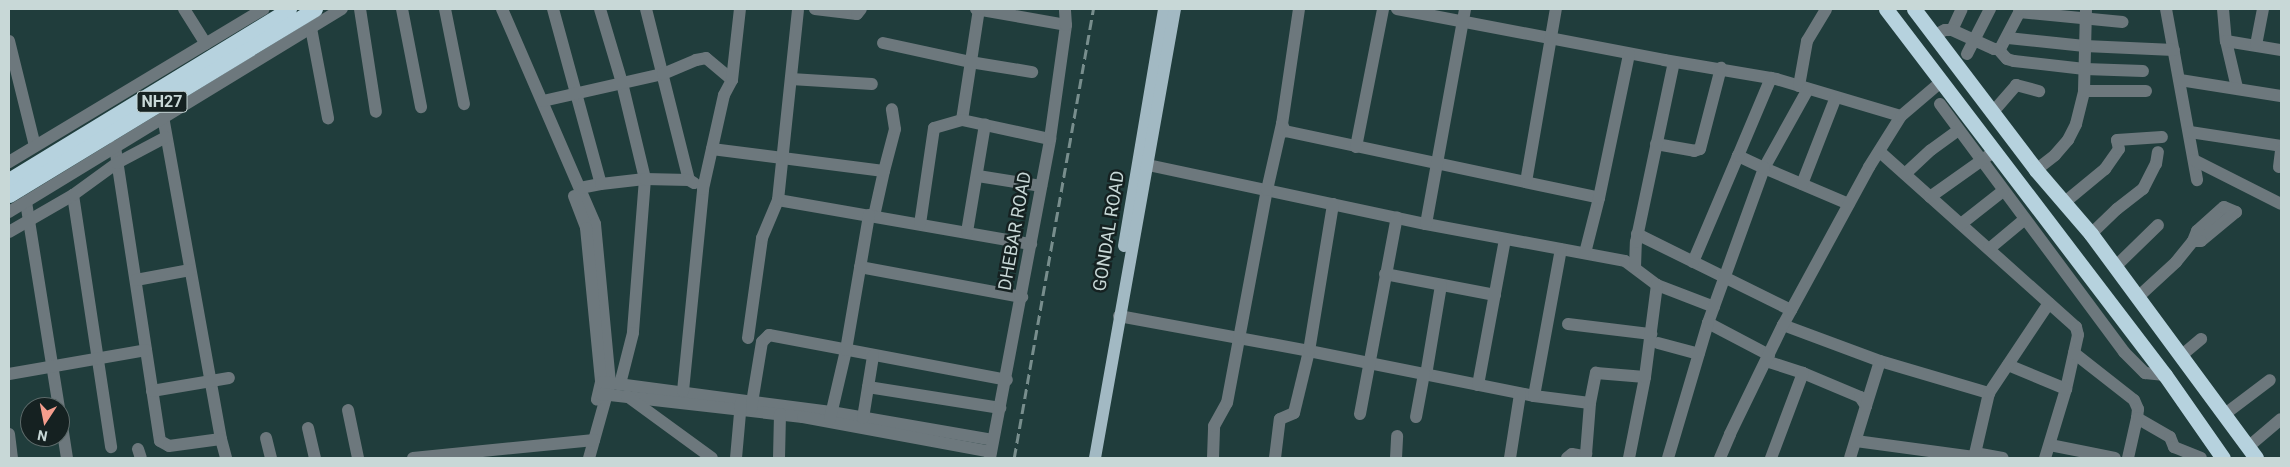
<!DOCTYPE html>
<style>
body{margin:0}
#map{position:relative;width:2290px;height:467px;overflow:hidden;background:#203d3c;font-family:Roboto,sans-serif}
div>[style]{position:absolute}
[style*='--x']{left:calc(var(--x)*1px);top:calc(var(--y)*1px);width:calc(var(--w)*1px);rotate:calc(var(--a)*1deg)}
.minor>*{height:12px;margin:-6px;padding:0 6px;transform-origin:6px;border-radius:6px;background:#6d787d}
.major>*{height:12px;margin:-6px;padding:0 6px;transform-origin:6px;border-radius:6px;background:#a2b9c3}
.highway>*{height:15px;margin:-7.5px;padding:0 7.5px;transform-origin:7.5px;border-radius:7.5px;background:#b6d2de}
.rail>*{height:2.5px;margin-top:-1.25px;transform-origin:0;background:repeating-linear-gradient(90deg,#788e8d 0 10px,transparent 0 15px)}
span{translate:-50% -50%;white-space:nowrap;text-align:center;line-height:1.15;-webkit-text-stroke:5px #152121;paint-order:stroke}
.shield-label span{padding:1px 4px;background:#152121;border:1px solid;border-radius:4px;-webkit-text-stroke-width:0}
.shield-label{font-size:16px;color:#c8d8d7;font-weight:700}
.street-label{font-size:18px;color:#c8d8d7}
.frame{position:absolute;inset:0;border:10px solid #c8d8d7;pointer-events:none}
.north{position:absolute;left:20px;top:397px;width:50px;height:50px;box-sizing:border-box;background:#152121;border:1px solid #5d6a6a;border-radius:50%;rotate:191deg;font-size:14px;font-weight:700;line-height:20px;text-align:center;color:#c8d8d7}
.north::after{content:'';display:block;margin:auto;width:18px;height:22px;background:#f49d8d;clip-path:polygon(50% 0,100% 100%,50% 72%,0 100%)}
</style>
<div id="map">
<div class="minor">
<i style="--x:184;--y:9;--w:41;--a:57.8"></i>
<i style="--x:360;--y:9;--w:104;--a:81.2"></i>
<i style="--x:402;--y:9;--w:100;--a:79"></i>
<i style="--x:445;--y:9;--w:97;--a:78.7"></i>
<i style="--x:502;--y:9;--w:234;--a:66.6"></i>
<i style="--x:595;--y:224;--w:160;--a:84.6"></i>
<i style="--x:610;--y:383;--w:78;--a:105.6"></i>
<i style="--x:553;--y:9;--w:181;--a:74.7"></i>
<i style="--x:600;--y:9;--w:77;--a:73.4"></i>
<i style="--x:622;--y:83;--w:99;--a:76.5"></i>
<i style="--x:645;--y:179;--w:154;--a:94.5"></i>
<i style="--x:633;--y:333;--w:53;--a:104.3"></i>
<i style="--x:646;--y:9;--w:176;--a:75.9"></i>
<i style="--x:815;--y:9;--w:42;--a:6.8"></i>
<i style="--x:857;--y:14;--w:6;--a:-51"></i>
<i style="--x:976;--y:9;--w:91;--a:10.1"></i>
<i style="--x:1299;--y:9;--w:116;--a:98.4"></i>
<i style="--x:1282;--y:124;--w:8;--a:67"></i>
<i style="--x:1285;--y:131;--w:321;--a:12"></i>
<i style="--x:1397;--y:9;--w:272;--a:10.8"></i>
<i style="--x:1664;--y:60;--w:114;--a:9.6"></i>
<i style="--x:1776;--y:79;--w:130;--a:16.5"></i>
<i style="--x:2166;--y:9;--w:174;--a:79.7"></i>
<i style="--x:2223;--y:9;--w:32;--a:85"></i>
<i style="--x:2226;--y:41;--w:48;--a:76.8"></i>
<i style="--x:2019;--y:12;--w:104;--a:5.5"></i>
<i style="--x:311;--y:28;--w:92;--a:79.3"></i>
<i style="--x:1952;--y:30;--w:23;--a:-65"></i>
<i style="--x:1933;--y:36;--w:13;--a:-27"></i>
<i style="--x:1945;--y:30;--w:7;--a:0"></i>
<i style="--x:1952;--y:30;--w:46;--a:24.3"></i>
<i style="--x:1994;--y:49;--w:6;--a:0"></i>
<i style="--x:2000;--y:49;--w:45;--a:-62.3"></i>
<i style="--x:2008;--y:38;--w:77;--a:5.9"></i>
<i style="--x:2085;--y:46;--w:89;--a:2.6"></i>
<i style="--x:9;--y:41;--w:108;--a:76.1"></i>
<i style="--x:2226;--y:41;--w:56;--a:9.3"></i>
<i style="--x:883;--y:43;--w:89;--a:12.3"></i>
<i style="--x:970;--y:62;--w:63;--a:9.2"></i>
<i style="--x:2256;--y:45;--w:37;--a:-79"></i>
<i style="--x:1998;--y:49;--w:13;--a:48"></i>
<i style="--x:2007;--y:59;--w:7;--a:16"></i>
<i style="--x:2014;--y:61;--w:71;--a:6.4"></i>
<i style="--x:2085;--y:69;--w:58;--a:2"></i>
<i style="--x:1967;--y:54;--w:51;--a:-62.9"></i>
<i style="--x:791;--y:79;--w:81;--a:3.5"></i>
<i style="--x:2180;--y:80;--w:102;--a:9"></i>
<i style="--x:1799;--y:86;--w:46;--a:-79.9"></i>
<i style="--x:1807;--y:41;--w:37;--a:-59"></i>
<i style="--x:1808;--y:89;--w:90;--a:119.1"></i>
<i style="--x:1764;--y:168;--w:92;--a:23"></i>
<i style="--x:2084;--y:91;--w:62;--a:0"></i>
<i style="--x:543;--y:101;--w:123;--a:-12.7"></i>
<i style="--x:663;--y:74;--w:36;--a:-23"></i>
<i style="--x:696;--y:60;--w:10;--a:-11"></i>
<i style="--x:706;--y:58;--w:34;--a:40"></i>
<i style="--x:1940;--y:104;--w:309;--a:53.4"></i>
<i style="--x:2124;--y:352;--w:30;--a:45"></i>
<i style="--x:2145;--y:373;--w:20;--a:6"></i>
<i style="--x:1992;--y:113;--w:37;--a:-49"></i>
<i style="--x:2016;--y:85;--w:24;--a:15"></i>
<i style="--x:962;--y:120;--w:112;--a:-81.3"></i>
<i style="--x:2190;--y:132;--w:92;--a:8.7"></i>
<i style="--x:1656;--y:144;--w:39;--a:10"></i>
<i style="--x:1694;--y:151;--w:6;--a:-18"></i>
<i style="--x:1700;--y:149;--w:84;--a:-75.5"></i>
<i style="--x:115;--y:147;--w:297;--a:81.3"></i>
<i style="--x:160;--y:441;--w:10;--a:29"></i>
<i style="--x:169;--y:446;--w:52;--a:-7.7"></i>
<i style="--x:221;--y:439;--w:326;--a:-100.2"></i>
<i style="--x:1356;--y:147;--w:141;--a:-78.9"></i>
<i style="--x:712;--y:149;--w:173;--a:7.3"></i>
<i style="--x:884;--y:171;--w:46;--a:102.5"></i>
<i style="--x:1880;--y:152;--w:263;--a:41.8"></i>
<i style="--x:2076;--y:327;--w:8;--a:76"></i>
<i style="--x:2078;--y:335;--w:55;--a:102.5"></i>
<i style="--x:2066;--y:389;--w:72;--a:106.9"></i>
<i style="--x:2194;--y:160;--w:97;--a:26.8"></i>
<i style="--x:9;--y:162;--w:297;--a:-31"></i>
<i style="--x:1148;--y:165;--w:284;--a:12"></i>
<i style="--x:1426;--y:224;--w:202;--a:10.5"></i>
<i style="--x:1625;--y:261;--w:40;--a:37"></i>
<i style="--x:1657;--y:285;--w:61;--a:21.1"></i>
<i style="--x:2279;--y:167;--w:16;--a:-83"></i>
<i style="--x:2036;--y:170;--w:24;--a:-38"></i>
<i style="--x:2055;--y:155;--w:20;--a:-49"></i>
<i style="--x:2068;--y:140;--w:18;--a:-63"></i>
<i style="--x:2076;--y:124;--w:34;--a:-76"></i>
<i style="--x:2084;--y:91;--w:82;--a:-88.6"></i>
<i style="--x:884;--y:171;--w:43;--a:-75.3"></i>
<i style="--x:895;--y:129;--w:20;--a:-99"></i>
<i style="--x:1905;--y:174;--w:35;--a:-43"></i>
<i style="--x:1931;--y:150;--w:34;--a:-36"></i>
<i style="--x:978;--y:176;--w:64;--a:9"></i>
<i style="--x:1526;--y:182;--w:176;--a:-80.2"></i>
<i style="--x:1802;--y:184;--w:93;--a:-68.7"></i>
<i style="--x:580;--y:188;--w:21;--a:-11"></i>
<i style="--x:601;--y:184;--w:44;--a:-6.5"></i>
<i style="--x:645;--y:179;--w:44;--a:1.3"></i>
<i style="--x:689;--y:180;--w:6;--a:31"></i>
<i style="--x:73;--y:195;--w:255;--a:81.4"></i>
<i style="--x:574;--y:196;--w:34;--a:69"></i>
<i style="--x:586;--y:228;--w:155;--a:84.4"></i>
<i style="--x:601;--y:382;--w:18;--a:103"></i>
<i style="--x:1930;--y:197;--w:72;--a:-35.4"></i>
<i style="--x:778;--y:200;--w:257;--a:9.9"></i>
<i style="--x:26;--y:202;--w:208;--a:80.9"></i>
<i style="--x:2065;--y:202;--w:52;--a:-39.5"></i>
<i style="--x:2105;--y:169;--w:24;--a:-55"></i>
<i style="--x:2119;--y:149;--w:9;--a:-103"></i>
<i style="--x:2117;--y:140;--w:45;--a:-3.8"></i>
<i style="--x:9;--y:212;--w:390;--a:-31.4"></i>
<i style="--x:920;--y:224;--w:97;--a:-81.7"></i>
<i style="--x:934;--y:128;--w:29;--a:-16"></i>
<i style="--x:962;--y:120;--w:90;--a:12.2"></i>
<i style="--x:1426;--y:224;--w:219;--a:-79.7"></i>
<i style="--x:1961;--y:224;--w:53;--a:-38.2"></i>
<i style="--x:9;--y:232;--w:74;--a:-30"></i>
<i style="--x:73;--y:195;--w:54;--a:-36"></i>
<i style="--x:117;--y:163;--w:55;--a:-28"></i>
<i style="--x:967;--y:232;--w:109;--a:-80.5"></i>
<i style="--x:1637;--y:234;--w:172;--a:26.3"></i>
<i style="--x:2091;--y:234;--w:36;--a:-44"></i>
<i style="--x:2117;--y:209;--w:33;--a:-38"></i>
<i style="--x:2143;--y:189;--w:28;--a:-63"></i>
<i style="--x:2156;--y:164;--w:12;--a:-81"></i>
<i style="--x:1989;--y:249;--w:47;--a:-39.8"></i>
<i style="--x:1585;--y:253;--w:57;--a:-75.7"></i>
<i style="--x:1599;--y:198;--w:147;--a:-78.2"></i>
<i style="--x:1693;--y:262;--w:115;--a:-67"></i>
<i style="--x:860;--y:267;--w:165;--a:10.5"></i>
<i style="--x:1635;--y:267;--w:25;--a:-88"></i>
<i style="--x:1636;--y:242;--w:184;--a:-78.1"></i>
<i style="--x:2115;--y:267;--w:60;--a:-44.3"></i>
<i style="--x:1385;--y:274;--w:112;--a:10.8"></i>
<i style="--x:136;--y:280;--w:55;--a:-10.5"></i>
<i style="--x:2138;--y:297;--w:52;--a:-42.6"></i>
<i style="--x:2176;--y:262;--w:27;--a:-51"></i>
<i style="--x:2193;--y:241;--w:11;--a:-68"></i>
<i style="--x:2197;--y:231;--w:36;--a:-42"></i>
<i style="--x:2224;--y:207;--w:13;--a:23"></i>
<i style="--x:2236;--y:212;--w:45;--a:140.4"></i>
<i style="--x:2201;--y:241;--w:8;--a:180"></i>
<i style="--x:1119;--y:316;--w:193;--a:10.4"></i>
<i style="--x:1309;--y:351;--w:229;--a:11.3"></i>
<i style="--x:1534;--y:396;--w:56;--a:7.1"></i>
<i style="--x:1568;--y:324;--w:84;--a:6.9"></i>
<i style="--x:1783;--y:325;--w:103;--a:20.4"></i>
<i style="--x:1880;--y:361;--w:114;--a:16.4"></i>
<i style="--x:748;--y:338;--w:101;--a:-82"></i>
<i style="--x:762;--y:238;--w:41;--a:-67.2"></i>
<i style="--x:778;--y:200;--w:191;--a:-84"></i>
<i style="--x:1658;--y:343;--w:42;--a:15"></i>
<i style="--x:2074;--y:353;--w:76;--a:38.1"></i>
<i style="--x:2134;--y:400;--w:10;--a:66"></i>
<i style="--x:2138;--y:409;--w:9;--a:96"></i>
<i style="--x:2137;--y:418;--w:38;--a:30"></i>
<i style="--x:2170;--y:437;--w:11;--a:68"></i>
<i style="--x:2174;--y:447;--w:29;--a:22"></i>
<i style="--x:1769;--y:355;--w:69;--a:-152.3"></i>
<i style="--x:1708;--y:323;--w:165;--a:-70.1"></i>
<i style="--x:1764;--y:168;--w:29;--a:-155"></i>
<i style="--x:1738;--y:156;--w:85;--a:-67.1"></i>
<i style="--x:2182;--y:355;--w:25;--a:-40"></i>
<i style="--x:1766;--y:361;--w:39;--a:18"></i>
<i style="--x:1803;--y:373;--w:62;--a:22.8"></i>
<i style="--x:1860;--y:397;--w:11;--a:56"></i>
<i style="--x:1866;--y:406;--w:54;--a:107.1"></i>
<i style="--x:2008;--y:365;--w:63;--a:22.5"></i>
<i style="--x:9;--y:374;--w:139;--a:-9.9"></i>
<i style="--x:1426;--y:375;--w:91;--a:-80.5"></i>
<i style="--x:603;--y:382;--w:230;--a:7.5"></i>
<i style="--x:831;--y:412;--w:164;--a:9.8"></i>
<i style="--x:1478;--y:385;--w:148;--a:-79.5"></i>
<i style="--x:868;--y:387;--w:134;--a:9"></i>
<i style="--x:152;--y:391;--w:78;--a:-9.6"></i>
<i style="--x:683;--y:391;--w:203;--a:-84.3"></i>
<i style="--x:703;--y:189;--w:96;--a:-77.4"></i>
<i style="--x:724;--y:95;--w:17;--a:-62"></i>
<i style="--x:732;--y:80;--w:71;--a:-83.6"></i>
<i style="--x:601;--y:394;--w:203;--a:6.5"></i>
<i style="--x:803;--y:417;--w:191;--a:10.5"></i>
<i style="--x:627;--y:396;--w:105;--a:36.1"></i>
<i style="--x:1534;--y:396;--w:149;--a:-79.6"></i>
<i style="--x:1866;--y:406;--w:47;--a:-72.7"></i>
<i style="--x:751;--y:409;--w:68;--a:-80.7"></i>
<i style="--x:762;--y:342;--w:10;--a:-45"></i>
<i style="--x:769;--y:335;--w:242;--a:10.7"></i>
<i style="--x:348;--y:410;--w:49;--a:78.2"></i>
<i style="--x:60;--y:413;--w:46;--a:81.2"></i>
<i style="--x:1360;--y:414;--w:200;--a:-79.4"></i>
<i style="--x:2225;--y:414;--w:56;--a:-37.1"></i>
<i style="--x:1416;--y:417;--w:44;--a:-79.5"></i>
<i style="--x:863;--y:418;--w:63;--a:-80.8"></i>
<i style="--x:830;--y:419;--w:71;--a:-76.9"></i>
<i style="--x:846;--y:350;--w:137;--a:-80.3"></i>
<i style="--x:308;--y:428;--w:31;--a:77"></i>
<i style="--x:9;--y:434;--w:24;--a:83"></i>
<i style="--x:266;--y:438;--w:21;--a:76"></i>
<i style="--x:221;--y:439;--w:20;--a:75"></i>
<i style="--x:1856;--y:441;--w:119;--a:7.7"></i>
<i style="--x:2050;--y:445;--w:66;--a:11.3"></i>
<i style="--x:2248;--y:447;--w:43;--a:-40.3"></i>
<i style="--x:138;--y:449;--w:9;--a:72"></i>
<i style="--x:1975;--y:453;--w:28;--a:10"></i>
<i style="--x:413;--y:458;--w:182;--a:-5.7"></i>
<i style="--x:736;--y:458;--w:56;--a:-84.9"></i>
<i style="--x:779;--y:458;--w:44;--a:-88.7"></i>
<i style="--x:990;--y:458;--w:325;--a:-79.3"></i>
<i style="--x:1050;--y:139;--w:115;--a:-82"></i>
<i style="--x:1066;--y:25;--w:16;--a:-94"></i>
<i style="--x:1213;--y:458;--w:32;--a:-88"></i>
<i style="--x:1214;--y:426;--w:26;--a:-61"></i>
<i style="--x:1227;--y:403;--w:217;--a:-79.4"></i>
<i style="--x:1267;--y:190;--w:68;--a:-77.2"></i>
<i style="--x:1275;--y:458;--w:39;--a:-83"></i>
<i style="--x:1280;--y:419;--w:15;--a:-23"></i>
<i style="--x:1294;--y:413;--w:64;--a:-76.4"></i>
<i style="--x:1309;--y:351;--w:149;--a:-80.7"></i>
<i style="--x:1396;--y:458;--w:22;--a:-87"></i>
<i style="--x:1510;--y:458;--w:65;--a:-81.1"></i>
<i style="--x:1567;--y:458;--w:6;--a:-39"></i>
<i style="--x:1572;--y:454;--w:11;--a:10"></i>
<i style="--x:1583;--y:456;--w:4;--a:-34"></i>
<i style="--x:1586;--y:454;--w:51;--a:-85.5"></i>
<i style="--x:1590;--y:403;--w:31;--a:-79"></i>
<i style="--x:1596;--y:373;--w:49;--a:4.7"></i>
<i style="--x:1629;--y:458;--w:83;--a:-78.8"></i>
<i style="--x:1645;--y:377;--w:93;--a:-82.6"></i>
<i style="--x:1668;--y:458;--w:141;--a:-73.5"></i>
<i style="--x:1720;--y:458;--w:26;--a:-67"></i>
<i style="--x:1730;--y:434;--w:121;--a:-64.1"></i>
<i style="--x:1783;--y:325;--w:180;--a:-61.4"></i>
<i style="--x:1869;--y:167;--w:60;--a:-57.9"></i>
<i style="--x:1901;--y:116;--w:52;--a:-40.4"></i>
<i style="--x:1771;--y:458;--w:91;--a:-69.4"></i>
<i style="--x:1974;--y:458;--w:67;--a:-77"></i>
<i style="--x:1989;--y:393;--w:108;--a:-56.3"></i>
<i style="--x:2128;--y:458;--w:41;--a:-77.3"></i>
</div>
<div class="major">
<i style="--x:1124;--y:246;--w:240;--a:-80.4"></i>
<i style="--x:1095;--y:458;--w:456;--a:-79.9"></i>
</div>
<div class="highway">
<i style="--x:1886;--y:9;--w:460;--a:52.7"></i>
<i style="--x:2165;--y:375;--w:101;--a:55.1"></i>
<i style="--x:1914;--y:9;--w:202;--a:52.8"></i>
<i style="--x:2036;--y:170;--w:84;--a:49.3"></i>
<i style="--x:2091;--y:234;--w:278;--a:53.6"></i>
<i style="--x:9;--y:180;--w:328;--a:-31.4"></i>
<i style="--x:9;--y:195;--w:358;--a:-31.3"></i>
</div>
<div class="rail">
<i style="--x:1014;--y:458;--w:456;--a:-80"></i>
</div>
<div class="shield-label">
<span style="left:162px;top:102px">NH27</span>
</div>
<div class="street-label">
<span style="left:1015px;top:231px;rotate:-80deg">DHEBAR ROAD</span>
<span style="left:1109px;top:231px;rotate:-81deg">GONDAL ROAD</span>
</div>
<div class="frame"></div>
<div class="north">N</div>
</div>
